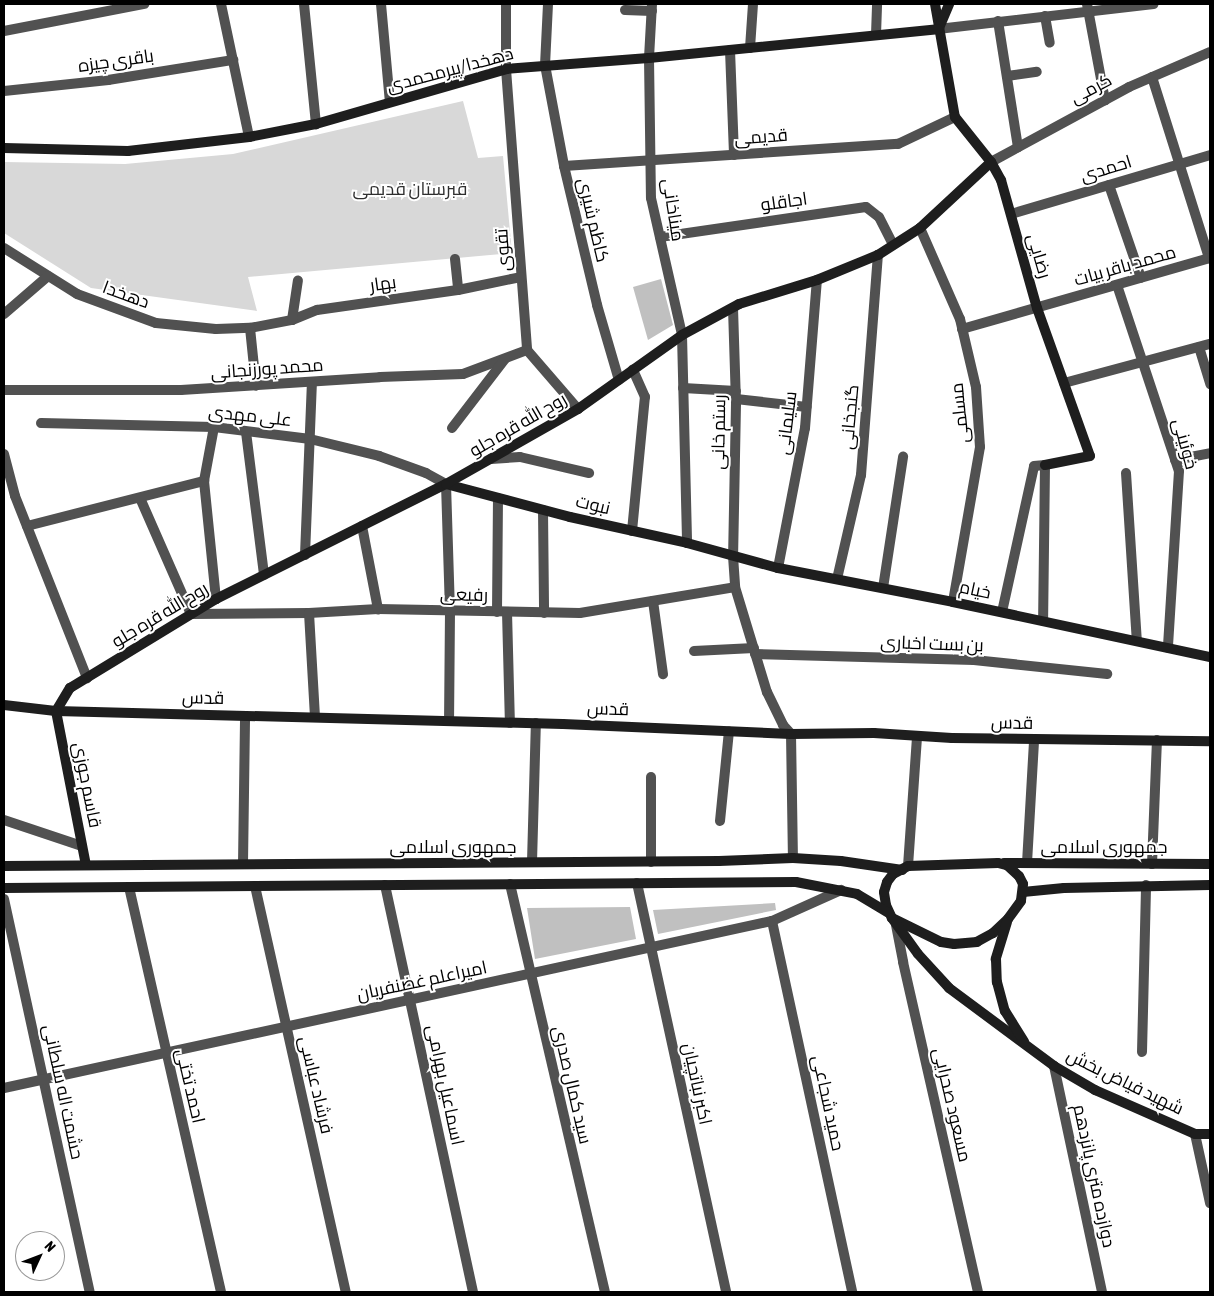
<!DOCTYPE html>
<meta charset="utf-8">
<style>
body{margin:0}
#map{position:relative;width:1214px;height:1296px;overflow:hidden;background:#fff;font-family:"Asap Condensed",Cairo,sans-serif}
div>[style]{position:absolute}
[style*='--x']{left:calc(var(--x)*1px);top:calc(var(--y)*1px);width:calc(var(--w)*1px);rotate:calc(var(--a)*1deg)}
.green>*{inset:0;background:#d8d8d8}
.building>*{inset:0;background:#c0c0c0}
.street>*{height:10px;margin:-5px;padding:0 5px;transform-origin:5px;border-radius:5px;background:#515151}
.secondary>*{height:10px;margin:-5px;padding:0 5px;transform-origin:5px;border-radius:5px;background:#1e1e1e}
span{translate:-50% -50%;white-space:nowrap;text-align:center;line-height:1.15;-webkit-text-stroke:4px #fff;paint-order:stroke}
.street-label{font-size:18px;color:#000}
.park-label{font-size:18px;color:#2f2f2f}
.frame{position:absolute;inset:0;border:5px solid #000;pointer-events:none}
.north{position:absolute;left:15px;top:1231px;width:50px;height:50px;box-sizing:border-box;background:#fff;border:1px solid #999;border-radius:50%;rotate:47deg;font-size:14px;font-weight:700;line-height:20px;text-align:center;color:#000}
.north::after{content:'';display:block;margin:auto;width:18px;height:22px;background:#000;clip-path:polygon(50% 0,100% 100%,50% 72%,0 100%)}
</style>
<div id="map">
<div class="green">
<i style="clip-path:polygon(463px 101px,478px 158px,503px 156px,512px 253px,248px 277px,257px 311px,91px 288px,4px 233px,4px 162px,125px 164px,233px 154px)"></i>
</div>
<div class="building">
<i style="clip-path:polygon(661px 279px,673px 325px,648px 340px,633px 287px)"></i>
<i style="clip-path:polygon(775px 903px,776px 910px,658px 934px,653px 910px)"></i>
<i style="clip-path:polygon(630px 907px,636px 939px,535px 959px,527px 908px)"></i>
</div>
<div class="street">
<i style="--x:221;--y:4;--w:136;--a:78.1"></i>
<i style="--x:304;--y:4;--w:121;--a:84.3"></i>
<i style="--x:381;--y:4;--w:98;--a:84.8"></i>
<i style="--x:506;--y:4;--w:65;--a:90"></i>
<i style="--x:506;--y:69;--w:282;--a:85.7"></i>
<i style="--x:527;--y:350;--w:78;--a:49.2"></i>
<i style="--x:548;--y:4;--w:61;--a:92.8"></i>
<i style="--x:545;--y:65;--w:103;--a:79.3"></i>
<i style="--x:564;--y:166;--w:143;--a:76.6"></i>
<i style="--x:597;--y:305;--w:78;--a:73.7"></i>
<i style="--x:652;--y:4;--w:54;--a:93.2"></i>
<i style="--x:649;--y:58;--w:140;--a:89.2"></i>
<i style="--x:651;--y:198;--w:140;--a:77.2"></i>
<i style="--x:682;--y:335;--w:208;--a:88.6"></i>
<i style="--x:1087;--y:4;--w:98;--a:79.4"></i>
<i style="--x:625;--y:10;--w:27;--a:2"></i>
<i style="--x:1045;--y:16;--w:27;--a:80"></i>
<i style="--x:998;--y:21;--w:128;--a:81"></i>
<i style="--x:938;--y:29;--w:217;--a:-6.6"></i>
<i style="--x:4;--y:31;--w:143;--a:-10.9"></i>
<i style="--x:876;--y:35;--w:31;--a:-88"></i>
<i style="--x:750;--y:48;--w:44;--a:-86.1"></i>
<i style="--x:730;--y:50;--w:105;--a:87.8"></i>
<i style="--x:1007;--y:76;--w:30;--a:-8"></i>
<i style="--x:1152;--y:77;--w:190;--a:72.5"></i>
<i style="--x:4;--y:91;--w:105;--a:-6"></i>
<i style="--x:108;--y:80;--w:127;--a:-9.1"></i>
<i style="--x:991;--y:162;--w:157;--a:-28.5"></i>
<i style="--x:1129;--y:87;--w:88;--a:-23.4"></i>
<i style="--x:564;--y:166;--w:335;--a:-3.8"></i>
<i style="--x:898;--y:144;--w:63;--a:-25.3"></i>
<i style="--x:1109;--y:185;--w:98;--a:71"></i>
<i style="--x:1011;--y:214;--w:208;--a:-16.5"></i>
<i style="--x:920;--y:228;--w:99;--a:66.3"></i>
<i style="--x:960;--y:319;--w:70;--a:76.8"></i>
<i style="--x:976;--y:387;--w:60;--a:86.2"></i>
<i style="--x:980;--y:447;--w:157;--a:99.9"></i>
<i style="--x:660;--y:237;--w:208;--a:-8.3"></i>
<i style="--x:866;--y:207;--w:16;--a:38"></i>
<i style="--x:879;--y:217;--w:30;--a:63"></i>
<i style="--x:4;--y:248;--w:86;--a:32.2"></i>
<i style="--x:77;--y:294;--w:84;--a:20.2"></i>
<i style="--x:156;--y:323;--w:60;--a:5.7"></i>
<i style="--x:216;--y:329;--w:34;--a:-2"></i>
<i style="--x:250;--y:328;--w:43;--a:-10.8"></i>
<i style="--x:292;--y:320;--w:27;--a:-22"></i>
<i style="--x:317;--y:310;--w:142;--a:-8.1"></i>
<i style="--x:458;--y:290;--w:64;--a:-11.7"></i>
<i style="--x:455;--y:259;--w:31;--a:84"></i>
<i style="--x:1117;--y:285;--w:196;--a:71.6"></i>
<i style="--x:1179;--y:471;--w:177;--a:93.6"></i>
<i style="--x:733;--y:308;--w:96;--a:88.2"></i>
<i style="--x:736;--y:404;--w:152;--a:91.1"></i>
<i style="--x:733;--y:556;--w:31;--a:86"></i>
<i style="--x:735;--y:587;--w:110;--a:73.1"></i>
<i style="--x:767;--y:692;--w:37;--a:64"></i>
<i style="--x:783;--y:725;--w:12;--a:48"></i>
<i style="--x:791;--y:734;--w:124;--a:89.1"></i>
<i style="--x:4;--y:314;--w:58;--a:-40.8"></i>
<i style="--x:292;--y:320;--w:40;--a:-81.5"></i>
<i style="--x:250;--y:328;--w:58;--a:84.1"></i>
<i style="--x:962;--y:329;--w:258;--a:-16"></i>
<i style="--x:1199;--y:347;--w:39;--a:73"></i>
<i style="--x:1064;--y:383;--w:151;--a:-15"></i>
<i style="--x:683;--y:388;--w:53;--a:3.2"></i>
<i style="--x:4;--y:390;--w:177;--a:0"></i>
<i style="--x:181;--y:390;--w:199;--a:-3.7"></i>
<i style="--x:380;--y:377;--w:83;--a:-2.1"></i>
<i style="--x:463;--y:374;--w:68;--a:-20.6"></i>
<i style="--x:736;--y:399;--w:71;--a:6.4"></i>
<i style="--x:41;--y:423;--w:173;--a:1.3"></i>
<i style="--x:214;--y:427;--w:97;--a:7.1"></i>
<i style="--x:310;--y:439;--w:71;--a:13.8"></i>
<i style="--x:379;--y:456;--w:50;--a:19.9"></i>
<i style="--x:426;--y:473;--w:23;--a:29"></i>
<i style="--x:446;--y:484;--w:127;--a:88.2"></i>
<i style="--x:450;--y:611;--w:110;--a:90.5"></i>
<i style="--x:214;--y:427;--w:55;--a:100.5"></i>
<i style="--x:204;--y:481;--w:119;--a:84.2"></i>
<i style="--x:452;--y:428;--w:87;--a:-52.5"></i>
<i style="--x:246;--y:432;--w:144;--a:82.8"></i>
<i style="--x:4;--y:454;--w:43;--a:75.3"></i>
<i style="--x:15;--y:496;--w:196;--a:68.4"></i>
<i style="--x:491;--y:459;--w:29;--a:-4"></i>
<i style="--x:520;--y:457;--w:71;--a:13.1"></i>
<i style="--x:1175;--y:460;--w:36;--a:-11"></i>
<i style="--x:1126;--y:473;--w:168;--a:86.3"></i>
<i style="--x:140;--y:498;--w:127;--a:66.3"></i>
<i style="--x:191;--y:614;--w:118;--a:-0.5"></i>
<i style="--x:309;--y:613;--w:69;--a:-3.3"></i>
<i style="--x:378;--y:609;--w:202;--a:1.1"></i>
<i style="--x:580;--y:613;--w:157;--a:-9.5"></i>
<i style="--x:543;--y:510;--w:103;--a:89.4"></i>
<i style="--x:27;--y:526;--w:183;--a:-14.3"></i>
<i style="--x:362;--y:526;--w:85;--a:79.1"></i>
<i style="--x:632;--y:531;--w:135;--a:-84.5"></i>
<i style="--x:645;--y:397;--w:30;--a:-114"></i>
<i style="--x:305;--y:555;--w:172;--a:-87.7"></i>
<i style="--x:778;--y:568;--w:143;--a:-79.1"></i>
<i style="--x:805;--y:428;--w:148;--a:-85.4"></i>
<i style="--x:837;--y:579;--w:107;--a:-77"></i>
<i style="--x:861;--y:475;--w:221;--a:-85.6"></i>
<i style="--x:883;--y:588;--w:133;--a:-81.3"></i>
<i style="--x:653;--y:601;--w:74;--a:82.2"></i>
<i style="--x:497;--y:612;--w:114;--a:-89.5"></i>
<i style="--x:507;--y:612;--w:111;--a:88.5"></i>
<i style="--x:1002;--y:612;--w:149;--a:-77.6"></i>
<i style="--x:1034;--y:466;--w:11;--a:-5"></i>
<i style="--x:1045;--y:465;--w:156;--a:90.7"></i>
<i style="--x:309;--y:613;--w:104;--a:86.7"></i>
<i style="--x:694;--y:651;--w:60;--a:-2.9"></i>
<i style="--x:755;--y:654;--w:219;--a:1.6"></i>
<i style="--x:974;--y:660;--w:134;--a:6"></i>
<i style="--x:651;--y:777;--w:85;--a:90"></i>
<i style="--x:4;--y:820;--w:82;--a:18.4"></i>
<i style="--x:720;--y:821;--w:90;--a:-84.3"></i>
<i style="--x:532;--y:862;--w:139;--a:-88.4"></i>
<i style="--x:1027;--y:863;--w:123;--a:-86.7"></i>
<i style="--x:243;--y:864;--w:148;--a:-89.2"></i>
<i style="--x:1152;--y:864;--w:124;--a:-87.7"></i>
<i style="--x:908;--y:866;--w:130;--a:-86"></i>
<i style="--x:637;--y:883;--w:419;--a:77.7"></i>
<i style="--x:510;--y:884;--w:419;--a:76.9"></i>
<i style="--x:385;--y:885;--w:416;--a:77.8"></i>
<i style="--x:255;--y:886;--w:416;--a:77.4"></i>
<i style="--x:129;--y:887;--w:415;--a:77.2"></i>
<i style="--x:4;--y:899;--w:402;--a:77.7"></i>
<i style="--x:772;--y:921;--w:380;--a:77.8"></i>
<i style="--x:896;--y:925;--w:38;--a:79"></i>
<i style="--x:903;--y:962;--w:338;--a:77.2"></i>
<i style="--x:1142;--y:1052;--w:167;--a:-88.6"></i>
<i style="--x:1054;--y:1066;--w:231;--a:78"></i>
<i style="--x:4;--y:1088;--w:786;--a:-12.27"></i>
<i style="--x:772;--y:921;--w:76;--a:-24.2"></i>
<i style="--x:1195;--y:1134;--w:71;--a:77.7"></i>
</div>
<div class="secondary">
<i style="--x:935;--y:4;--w:115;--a:80"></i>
<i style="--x:955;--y:117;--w:58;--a:51.3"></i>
<i style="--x:991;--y:162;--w:21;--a:61"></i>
<i style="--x:1001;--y:180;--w:133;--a:74.3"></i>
<i style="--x:1037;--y:308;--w:157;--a:70.3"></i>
<i style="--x:1090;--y:456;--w:46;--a:168.7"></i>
<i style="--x:939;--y:28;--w:26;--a:-67"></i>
<i style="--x:4;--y:148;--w:124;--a:1.4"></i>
<i style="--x:128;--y:151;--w:122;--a:-6.6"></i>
<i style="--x:249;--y:137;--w:68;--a:-11"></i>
<i style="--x:316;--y:124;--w:198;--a:-16.1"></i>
<i style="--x:506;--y:69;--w:143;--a:-4.4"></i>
<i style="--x:649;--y:58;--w:290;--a:-5.7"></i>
<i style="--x:446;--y:484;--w:128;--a:14.9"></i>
<i style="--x:570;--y:517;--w:120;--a:12.5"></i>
<i style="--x:687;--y:543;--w:94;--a:15.4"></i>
<i style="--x:778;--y:568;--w:178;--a:11"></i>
<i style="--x:953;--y:602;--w:263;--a:12.1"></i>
<i style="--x:4;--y:705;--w:52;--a:6.6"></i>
<i style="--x:56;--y:711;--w:507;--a:1.47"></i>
<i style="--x:563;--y:724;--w:228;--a:2.5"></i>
<i style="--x:791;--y:734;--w:83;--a:-0.7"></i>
<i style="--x:874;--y:733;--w:78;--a:3.7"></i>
<i style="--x:952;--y:738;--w:258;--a:0.7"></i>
<i style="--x:56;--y:711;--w:27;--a:-59"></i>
<i style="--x:70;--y:688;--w:171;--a:-31.4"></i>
<i style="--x:216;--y:599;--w:257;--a:-26.6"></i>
<i style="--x:446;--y:484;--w:152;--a:-29.6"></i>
<i style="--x:578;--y:409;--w:128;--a:-35.4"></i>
<i style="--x:682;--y:335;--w:65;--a:-28.5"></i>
<i style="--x:739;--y:304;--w:82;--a:-17.1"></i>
<i style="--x:817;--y:280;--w:66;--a:-22.3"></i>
<i style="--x:878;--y:255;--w:50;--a:-32.7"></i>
<i style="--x:920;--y:228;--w:97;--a:-42.9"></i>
<i style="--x:56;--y:711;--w:157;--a:79"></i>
<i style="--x:998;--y:863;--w:9;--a:13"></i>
<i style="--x:1007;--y:865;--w:16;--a:43"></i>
<i style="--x:1019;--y:876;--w:9;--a:63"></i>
<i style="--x:1023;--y:884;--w:17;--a:97"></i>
<i style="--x:1021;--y:901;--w:22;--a:126"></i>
<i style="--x:1008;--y:919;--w:21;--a:137"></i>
<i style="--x:993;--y:933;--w:18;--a:151"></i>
<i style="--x:977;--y:942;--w:23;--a:175"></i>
<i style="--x:954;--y:944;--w:13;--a:-171"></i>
<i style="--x:941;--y:942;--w:55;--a:-153.9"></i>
<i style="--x:892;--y:918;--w:14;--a:-115"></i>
<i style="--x:886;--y:905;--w:13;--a:-99"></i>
<i style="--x:884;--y:892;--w:10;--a:-73"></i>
<i style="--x:887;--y:882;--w:10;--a:-53"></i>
<i style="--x:893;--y:874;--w:17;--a:-28"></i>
<i style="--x:908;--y:866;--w:90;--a:-1.9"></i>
<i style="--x:1004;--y:863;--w:206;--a:0.3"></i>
<i style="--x:4;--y:866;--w:715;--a:-0.4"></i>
<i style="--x:719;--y:861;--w:74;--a:-2.3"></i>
<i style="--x:793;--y:858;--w:48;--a:3.6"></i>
<i style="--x:841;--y:861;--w:62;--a:8.4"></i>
<i style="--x:4;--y:888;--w:792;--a:-0.43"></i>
<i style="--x:796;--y:882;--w:62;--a:11.1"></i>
<i style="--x:857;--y:894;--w:37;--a:31"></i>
<i style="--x:1023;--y:892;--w:41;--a:-5.6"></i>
<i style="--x:1064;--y:888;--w:146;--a:-1.2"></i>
<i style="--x:892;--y:918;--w:44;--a:54.2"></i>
<i style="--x:918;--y:954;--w:46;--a:47.6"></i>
<i style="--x:949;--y:988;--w:131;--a:36.6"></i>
<i style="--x:1054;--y:1066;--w:48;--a:30.3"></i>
<i style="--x:1095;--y:1090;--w:109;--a:23.7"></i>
<i style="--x:1195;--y:1134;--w:15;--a:0"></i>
<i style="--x:1007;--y:922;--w:39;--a:107"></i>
<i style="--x:996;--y:959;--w:23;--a:88"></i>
<i style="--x:997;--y:982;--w:30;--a:75"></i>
<i style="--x:1005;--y:1011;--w:36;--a:58"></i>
</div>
<div class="street-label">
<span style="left:116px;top:61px;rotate:-8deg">باقری چیزه</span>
<span style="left:450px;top:70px;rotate:-15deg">دهخدا/پیرمحمدی</span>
<span style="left:1091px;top:89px;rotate:-28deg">کرمی</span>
<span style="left:761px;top:137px;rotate:-4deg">قدیمی</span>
<span style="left:1106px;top:169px;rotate:-17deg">احمدی</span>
<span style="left:784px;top:202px;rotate:-8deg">اجاقلو</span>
<span style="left:673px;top:210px;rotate:81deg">میناخانی</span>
<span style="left:593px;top:220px;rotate:77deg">کاظم شیری</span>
<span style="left:503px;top:250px;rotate:-94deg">تقوی</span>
<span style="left:1039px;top:256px;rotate:74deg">رضایی</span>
<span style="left:1125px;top:266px;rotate:-16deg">محمد باقر بیات</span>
<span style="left:383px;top:284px;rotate:-8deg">بهار</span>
<span style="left:126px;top:295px;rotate:20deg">دهخدا</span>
<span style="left:267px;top:369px;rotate:-4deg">محمد پورزنجانی</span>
<span style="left:960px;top:413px;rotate:-96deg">مسلمی</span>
<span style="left:250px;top:416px;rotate:6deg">علی مهدی</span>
<span style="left:850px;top:417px;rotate:-85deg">گنجخانی</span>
<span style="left:787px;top:423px;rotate:-83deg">سلیمانی</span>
<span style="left:518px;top:425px;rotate:-30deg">روح الله قره جلو</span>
<span style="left:719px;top:432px;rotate:-89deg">رستم خانی</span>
<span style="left:1185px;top:444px;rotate:75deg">خوئینی</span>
<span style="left:593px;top:505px;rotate:13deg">نبوت</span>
<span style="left:975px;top:590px;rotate:12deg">خیام</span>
<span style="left:464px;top:595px;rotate:1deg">رفیعی</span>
<span style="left:160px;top:615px;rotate:-31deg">روح الله قره جلو</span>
<span style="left:932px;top:644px;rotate:2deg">بن بست اخباری</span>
<span style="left:203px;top:698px;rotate:1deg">قدس</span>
<span style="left:608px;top:709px;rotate:2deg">قدس</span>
<span style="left:1012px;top:723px;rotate:1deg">قدس</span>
<span style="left:87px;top:785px;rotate:79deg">قاسم جوزی</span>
<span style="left:453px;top:847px">جمهوری اسلامی</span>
<span style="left:1104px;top:847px">جمهوری اسلامی</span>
<span style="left:422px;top:981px;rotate:-12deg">امیراعلم غضنفریان</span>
<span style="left:1125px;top:1082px;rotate:26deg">شهید فیاض بخش</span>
<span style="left:697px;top:1084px;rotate:78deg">اکبر نباتچیان</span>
<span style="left:316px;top:1085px;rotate:77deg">فرشاد عباسی</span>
<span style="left:445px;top:1085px;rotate:78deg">اسماعیل بهرامی</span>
<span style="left:572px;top:1085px;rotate:77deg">سید کمال صدری</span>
<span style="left:190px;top:1086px;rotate:77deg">احمد تختی</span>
<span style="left:63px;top:1092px;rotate:78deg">حشمت اله سلطانی</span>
<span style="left:828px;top:1103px;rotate:78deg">حمید شجاعی</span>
<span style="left:952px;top:1105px;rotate:77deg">مسعود صحرایی</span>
<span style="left:1094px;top:1176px;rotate:78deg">دوازده متری پانزدهم</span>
</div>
<div class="park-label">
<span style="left:410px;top:189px">قبرستان قدیمى</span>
</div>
<div class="frame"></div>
<div class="north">N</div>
</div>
